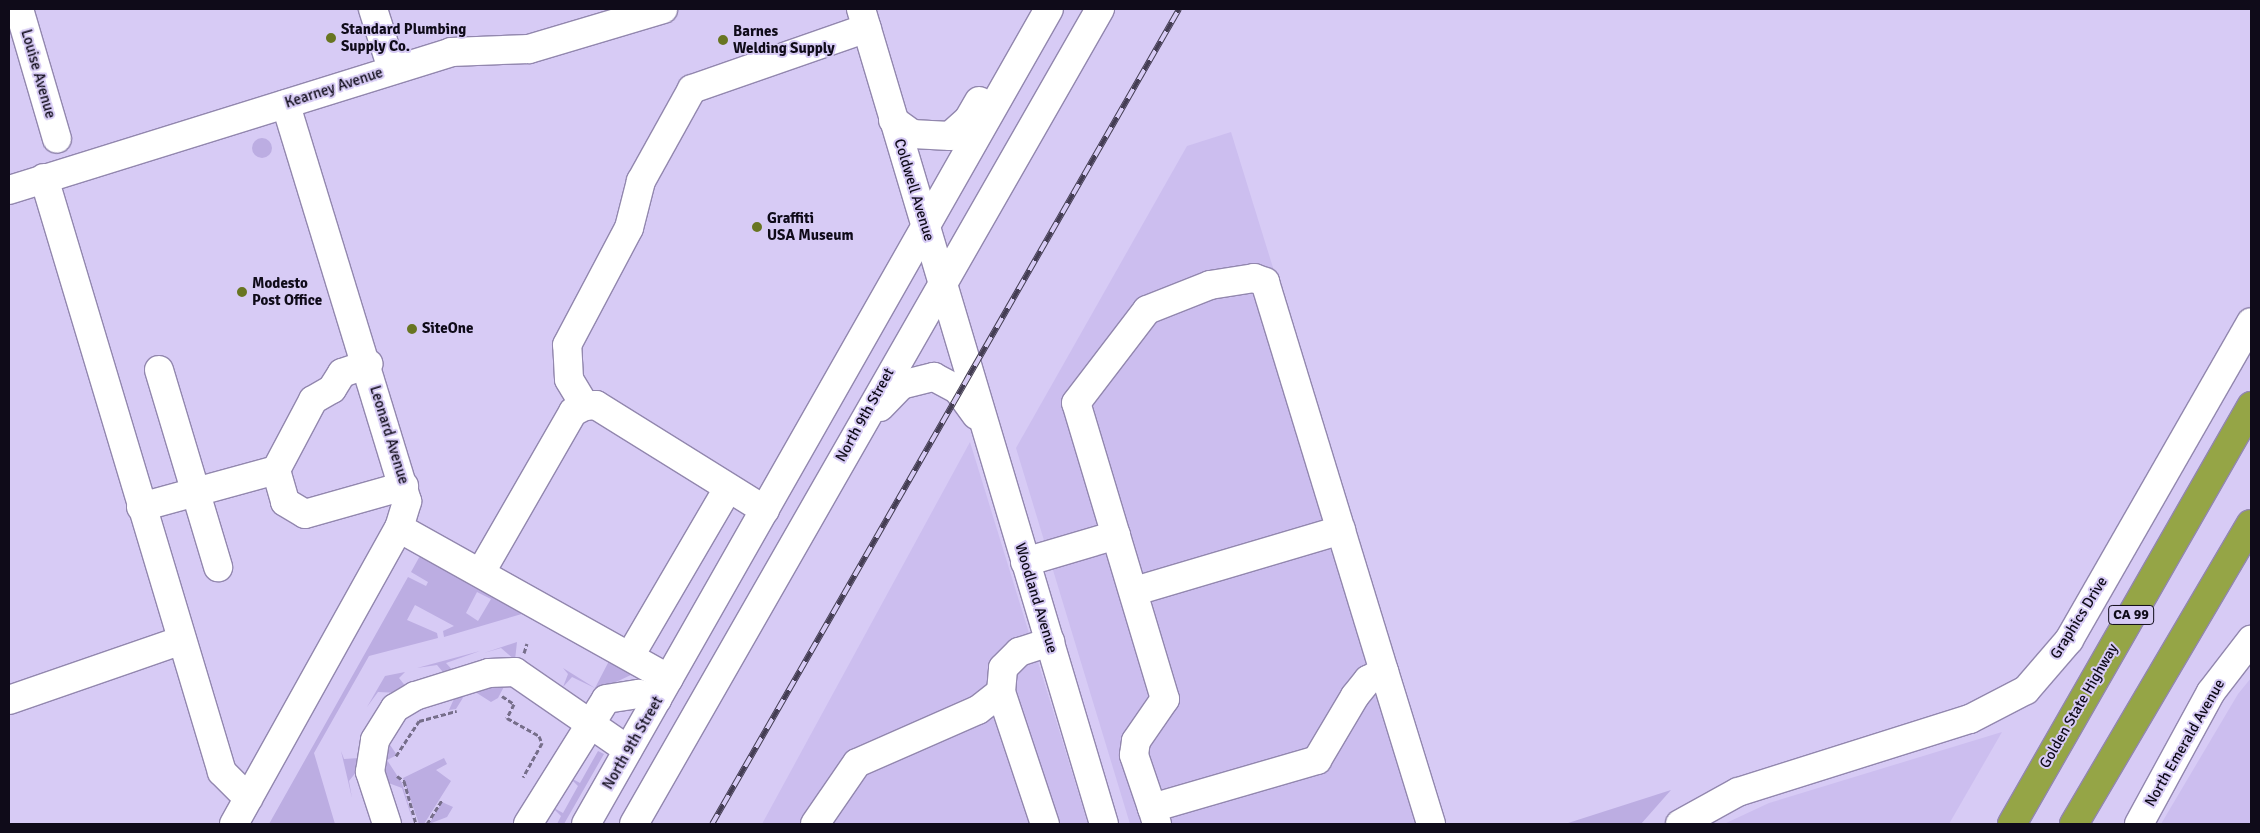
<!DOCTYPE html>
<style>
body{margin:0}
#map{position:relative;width:2260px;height:833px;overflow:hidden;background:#d7cbf5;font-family:Signika,sans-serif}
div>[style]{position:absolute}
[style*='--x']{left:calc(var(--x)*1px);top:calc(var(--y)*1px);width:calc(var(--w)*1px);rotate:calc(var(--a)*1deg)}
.built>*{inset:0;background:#ccbeef}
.green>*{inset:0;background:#bcade2}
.round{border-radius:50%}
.path>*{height:3px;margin-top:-1.5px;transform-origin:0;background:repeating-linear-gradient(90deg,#766e8a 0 5px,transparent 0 7.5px)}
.roads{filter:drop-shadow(1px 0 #9287ae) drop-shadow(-1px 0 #9287ae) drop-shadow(0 1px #9287ae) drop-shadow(0 -1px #9287ae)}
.minor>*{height:28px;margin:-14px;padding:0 14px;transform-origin:14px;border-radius:14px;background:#fff}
.highway>*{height:28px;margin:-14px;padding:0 14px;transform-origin:14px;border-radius:14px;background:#95a546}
.rail>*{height:5.5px;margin-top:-2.75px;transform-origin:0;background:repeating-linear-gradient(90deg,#d7cbf5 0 11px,#443d53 0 22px);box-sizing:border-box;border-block:1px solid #443d53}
.dots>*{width:14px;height:14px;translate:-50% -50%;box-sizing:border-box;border:2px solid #d7cbf5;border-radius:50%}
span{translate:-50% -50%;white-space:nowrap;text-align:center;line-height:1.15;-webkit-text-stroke:4px #d7cbf5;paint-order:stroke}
.shield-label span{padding:1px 4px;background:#d7cbf5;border:1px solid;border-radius:4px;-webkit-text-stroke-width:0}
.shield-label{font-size:14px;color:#0f0b19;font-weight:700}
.poi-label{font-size:15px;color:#0f0b19;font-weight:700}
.left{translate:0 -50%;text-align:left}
.street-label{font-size:15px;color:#0f0b19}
.frame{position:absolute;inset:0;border:10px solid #0f0b19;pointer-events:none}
</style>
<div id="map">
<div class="built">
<i style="clip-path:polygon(1231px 132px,1445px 824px,1130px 824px,1016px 448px,1187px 146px)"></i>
<i style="clip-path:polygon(970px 442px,1088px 824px,762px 824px)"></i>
<i style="clip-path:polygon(2251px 678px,2251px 824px,2161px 824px,2238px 694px)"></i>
<i style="clip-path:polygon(2002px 732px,1949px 824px,1724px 824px,1769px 803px)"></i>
</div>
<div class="green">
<i class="round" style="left:252px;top:138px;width:20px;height:20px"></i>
<i style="clip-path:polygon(evenodd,421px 554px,525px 613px,444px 637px,443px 631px,454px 626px,415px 605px,407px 620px,437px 633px,438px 638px,369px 656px,314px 753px,335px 824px,269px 824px,408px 577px,426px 586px,428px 582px,411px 572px,421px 554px,477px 592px,491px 599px,478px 621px,466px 613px,477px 592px)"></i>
<i style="clip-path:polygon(517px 642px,515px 660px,501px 648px,484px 653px)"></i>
<i style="clip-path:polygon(480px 651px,446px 663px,456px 674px,448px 678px,437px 665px,417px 668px)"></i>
<i style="clip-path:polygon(609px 661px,633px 674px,599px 690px,572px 677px,563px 687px,568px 674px,563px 668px,595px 688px)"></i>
<i style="clip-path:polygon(405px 672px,399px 678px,407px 688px,400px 693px,378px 692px,367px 707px,385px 676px)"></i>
<i style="clip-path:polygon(493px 680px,507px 681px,498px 698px,491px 702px,469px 688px,456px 709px,449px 710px,457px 692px)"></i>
<i style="clip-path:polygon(388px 742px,397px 755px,387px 760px,402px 783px,414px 824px,402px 788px,383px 781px)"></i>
<i style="clip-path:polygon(341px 751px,344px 759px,359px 758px,361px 766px,349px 781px,352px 798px)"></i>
<i style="clip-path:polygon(598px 751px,604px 754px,564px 824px,557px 824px,561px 816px,552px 807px,563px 813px,578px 786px,569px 777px,580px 783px)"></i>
<i style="clip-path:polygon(444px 758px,447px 764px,436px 770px,451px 781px,424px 824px,419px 824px,403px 778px)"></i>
<i style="clip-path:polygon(1671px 790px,1641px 824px,1565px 824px)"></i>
<i style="clip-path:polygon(442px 802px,453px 807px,447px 817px,429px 824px)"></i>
</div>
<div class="path">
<i style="--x:524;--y:653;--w:10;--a:-73"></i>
<i style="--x:502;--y:696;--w:14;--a:34"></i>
<i style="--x:514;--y:704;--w:16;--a:117"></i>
<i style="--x:507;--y:718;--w:37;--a:29"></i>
<i style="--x:539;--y:736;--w:8;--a:67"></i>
<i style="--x:542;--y:743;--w:39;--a:119"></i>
<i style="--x:396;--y:756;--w:42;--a:-56.7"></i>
<i style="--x:419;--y:721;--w:39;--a:-15"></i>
<i style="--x:397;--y:776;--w:9;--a:36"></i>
<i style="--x:404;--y:781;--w:45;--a:74.4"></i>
<i style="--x:427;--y:824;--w:28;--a:-58"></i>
<i style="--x:481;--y:824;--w:1;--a:0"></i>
</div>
<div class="roads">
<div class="minor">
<i style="--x:19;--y:9;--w:135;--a:73.7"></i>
<i style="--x:373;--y:9;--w:63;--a:72.4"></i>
<i style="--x:861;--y:9;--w:850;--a:73.4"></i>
<i style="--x:893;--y:120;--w:24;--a:36"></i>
<i style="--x:912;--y:134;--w:38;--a:3"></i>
<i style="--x:950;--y:136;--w:24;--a:-42"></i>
<i style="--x:968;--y:120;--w:22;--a:-60"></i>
<i style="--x:44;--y:178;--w:620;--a:73.32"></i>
<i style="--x:222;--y:772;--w:37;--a:45"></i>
<i style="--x:9;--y:190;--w:463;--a:-17.3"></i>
<i style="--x:451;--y:52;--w:78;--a:-2.2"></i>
<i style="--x:529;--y:49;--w:140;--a:-16.6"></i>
<i style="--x:159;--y:370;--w:206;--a:73.3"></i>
<i style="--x:585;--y:406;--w:31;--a:-121"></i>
<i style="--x:569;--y:379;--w:34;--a:-93"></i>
<i style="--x:567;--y:345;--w:132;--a:-62.1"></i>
<i style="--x:629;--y:228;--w:49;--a:-75.7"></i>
<i style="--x:641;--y:181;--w:105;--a:-61"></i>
<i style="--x:692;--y:89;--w:185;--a:-19.2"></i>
<i style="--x:880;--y:407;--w:30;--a:-46"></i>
<i style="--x:901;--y:385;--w:34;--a:-14"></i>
<i style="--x:934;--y:377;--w:27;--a:28"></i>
<i style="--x:958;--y:390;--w:31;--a:54"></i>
<i style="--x:276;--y:470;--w:33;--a:74"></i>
<i style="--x:285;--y:502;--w:23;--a:31"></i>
<i style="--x:305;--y:514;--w:103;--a:-15.8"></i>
<i style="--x:141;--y:507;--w:140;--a:-15.3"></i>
<i style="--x:276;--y:470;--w:79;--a:-62.1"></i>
<i style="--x:313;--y:400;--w:22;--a:-30"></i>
<i style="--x:332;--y:389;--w:19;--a:-58"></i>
<i style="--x:342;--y:373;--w:28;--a:-19"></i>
<i style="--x:399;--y:528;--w:309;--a:29.2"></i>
<i style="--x:1025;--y:562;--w:95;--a:-16.5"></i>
<i style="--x:481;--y:572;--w:185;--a:-60.1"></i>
<i style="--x:573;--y:412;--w:13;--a:-27"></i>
<i style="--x:585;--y:406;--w:11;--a:-5"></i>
<i style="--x:596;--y:405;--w:199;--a:31.9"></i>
<i style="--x:1135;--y:591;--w:215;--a:-16.5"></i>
<i style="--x:630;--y:656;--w:194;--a:-59.7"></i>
<i style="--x:1001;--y:692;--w:24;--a:-85"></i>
<i style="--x:1003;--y:668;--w:23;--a:-45"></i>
<i style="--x:1019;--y:652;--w:33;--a:-18"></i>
<i style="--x:9;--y:700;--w:183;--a:-19.1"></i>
<i style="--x:1152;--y:808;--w:56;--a:-108.8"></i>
<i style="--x:1134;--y:755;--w:14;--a:-82"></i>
<i style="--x:1136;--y:741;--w:51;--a:-55.4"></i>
<i style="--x:1165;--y:699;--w:309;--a:-106.7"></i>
<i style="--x:1076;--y:403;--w:117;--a:-52.6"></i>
<i style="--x:1147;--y:310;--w:68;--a:-21.6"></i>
<i style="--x:1210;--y:285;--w:45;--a:-9"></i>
<i style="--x:1254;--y:278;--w:12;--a:20"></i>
<i style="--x:1265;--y:282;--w:407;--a:73"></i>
<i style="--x:234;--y:824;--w:339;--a:-60.9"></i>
<i style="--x:399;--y:528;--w:28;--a:-73"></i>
<i style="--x:407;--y:501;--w:415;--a:-107"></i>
<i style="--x:387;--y:824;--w:55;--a:-108.1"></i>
<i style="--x:370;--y:772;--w:32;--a:-81"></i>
<i style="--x:375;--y:740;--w:38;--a:-58"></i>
<i style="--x:395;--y:708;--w:23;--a:-31"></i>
<i style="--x:415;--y:696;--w:77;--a:-17.3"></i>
<i style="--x:489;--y:673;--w:26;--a:-2"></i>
<i style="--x:515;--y:672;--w:137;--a:34.6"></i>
<i style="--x:528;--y:824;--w:147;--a:-58"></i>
<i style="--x:606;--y:699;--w:33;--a:-9"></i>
<i style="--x:639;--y:694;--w:19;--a:16"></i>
<i style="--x:586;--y:824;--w:937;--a:-60.4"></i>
<i style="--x:634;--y:824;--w:939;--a:-60.24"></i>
<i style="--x:815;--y:824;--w:74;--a:-55.5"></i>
<i style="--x:857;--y:763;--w:132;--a:-23.7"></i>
<i style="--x:978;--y:710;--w:29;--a:-38"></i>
<i style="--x:1001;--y:692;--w:139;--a:71.6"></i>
<i style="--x:1157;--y:824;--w:17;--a:-107"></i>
<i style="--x:1152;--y:808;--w:172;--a:-16.2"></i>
<i style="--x:1317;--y:760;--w:74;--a:-59.3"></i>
<i style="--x:1355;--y:696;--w:21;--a:-51"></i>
<i style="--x:1368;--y:680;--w:18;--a:-29"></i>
<i style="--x:1384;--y:671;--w:160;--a:72.9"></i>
<i style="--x:1680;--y:824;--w:66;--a:-28.9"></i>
<i style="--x:1738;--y:792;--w:243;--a:-17.5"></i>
<i style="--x:1970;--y:719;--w:63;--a:-27.4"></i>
<i style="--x:2026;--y:690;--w:66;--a:-49.3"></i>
<i style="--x:2069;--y:640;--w:366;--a:-60.2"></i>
<i style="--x:2139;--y:824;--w:150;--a:-61.4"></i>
<i style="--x:2211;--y:692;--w:66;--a:-52.4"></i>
</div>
<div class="highway">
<i style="--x:2012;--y:824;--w:482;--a:-60.2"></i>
<i style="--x:2074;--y:824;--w:348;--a:-59.5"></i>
</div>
</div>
<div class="rail">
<i style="--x:712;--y:824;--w:939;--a:-60.19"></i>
</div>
<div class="dots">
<i style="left:331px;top:38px;background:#687521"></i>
<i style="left:723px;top:40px;background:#687521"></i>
<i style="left:757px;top:227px;background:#687521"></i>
<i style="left:242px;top:292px;background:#687521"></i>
<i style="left:412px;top:329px;background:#687521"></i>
</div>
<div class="shield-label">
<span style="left:2131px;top:615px">CA 99</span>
</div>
<div class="poi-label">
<span class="left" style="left:341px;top:38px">Standard Plumbing<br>Supply Co.</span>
<span class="left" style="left:733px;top:40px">Barnes<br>Welding Supply</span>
<span class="left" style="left:767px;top:227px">Graffiti<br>USA Museum</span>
<span class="left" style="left:252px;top:292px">Modesto<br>Post Office</span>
<span class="left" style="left:422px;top:329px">SiteOne</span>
</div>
<div class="street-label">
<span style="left:38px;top:74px;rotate:74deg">Louise Avenue</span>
<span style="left:334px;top:88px;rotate:-18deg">Kearney Avenue</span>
<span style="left:914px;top:190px;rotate:73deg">Coldwell Avenue</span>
<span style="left:865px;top:415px;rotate:-61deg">North 9th Street</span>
<span style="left:389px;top:435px;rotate:73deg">Leonard Avenue</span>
<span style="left:1036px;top:598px;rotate:73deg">Woodland Avenue</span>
<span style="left:2079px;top:618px;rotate:-58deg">Graphics Drive</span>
<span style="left:2079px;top:706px;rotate:-60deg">Golden State Highway</span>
<span style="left:633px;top:743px;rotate:-60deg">North 9th Street</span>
<span style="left:2185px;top:743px;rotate:-60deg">North Emerald Avenue</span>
</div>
<div class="frame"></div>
</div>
